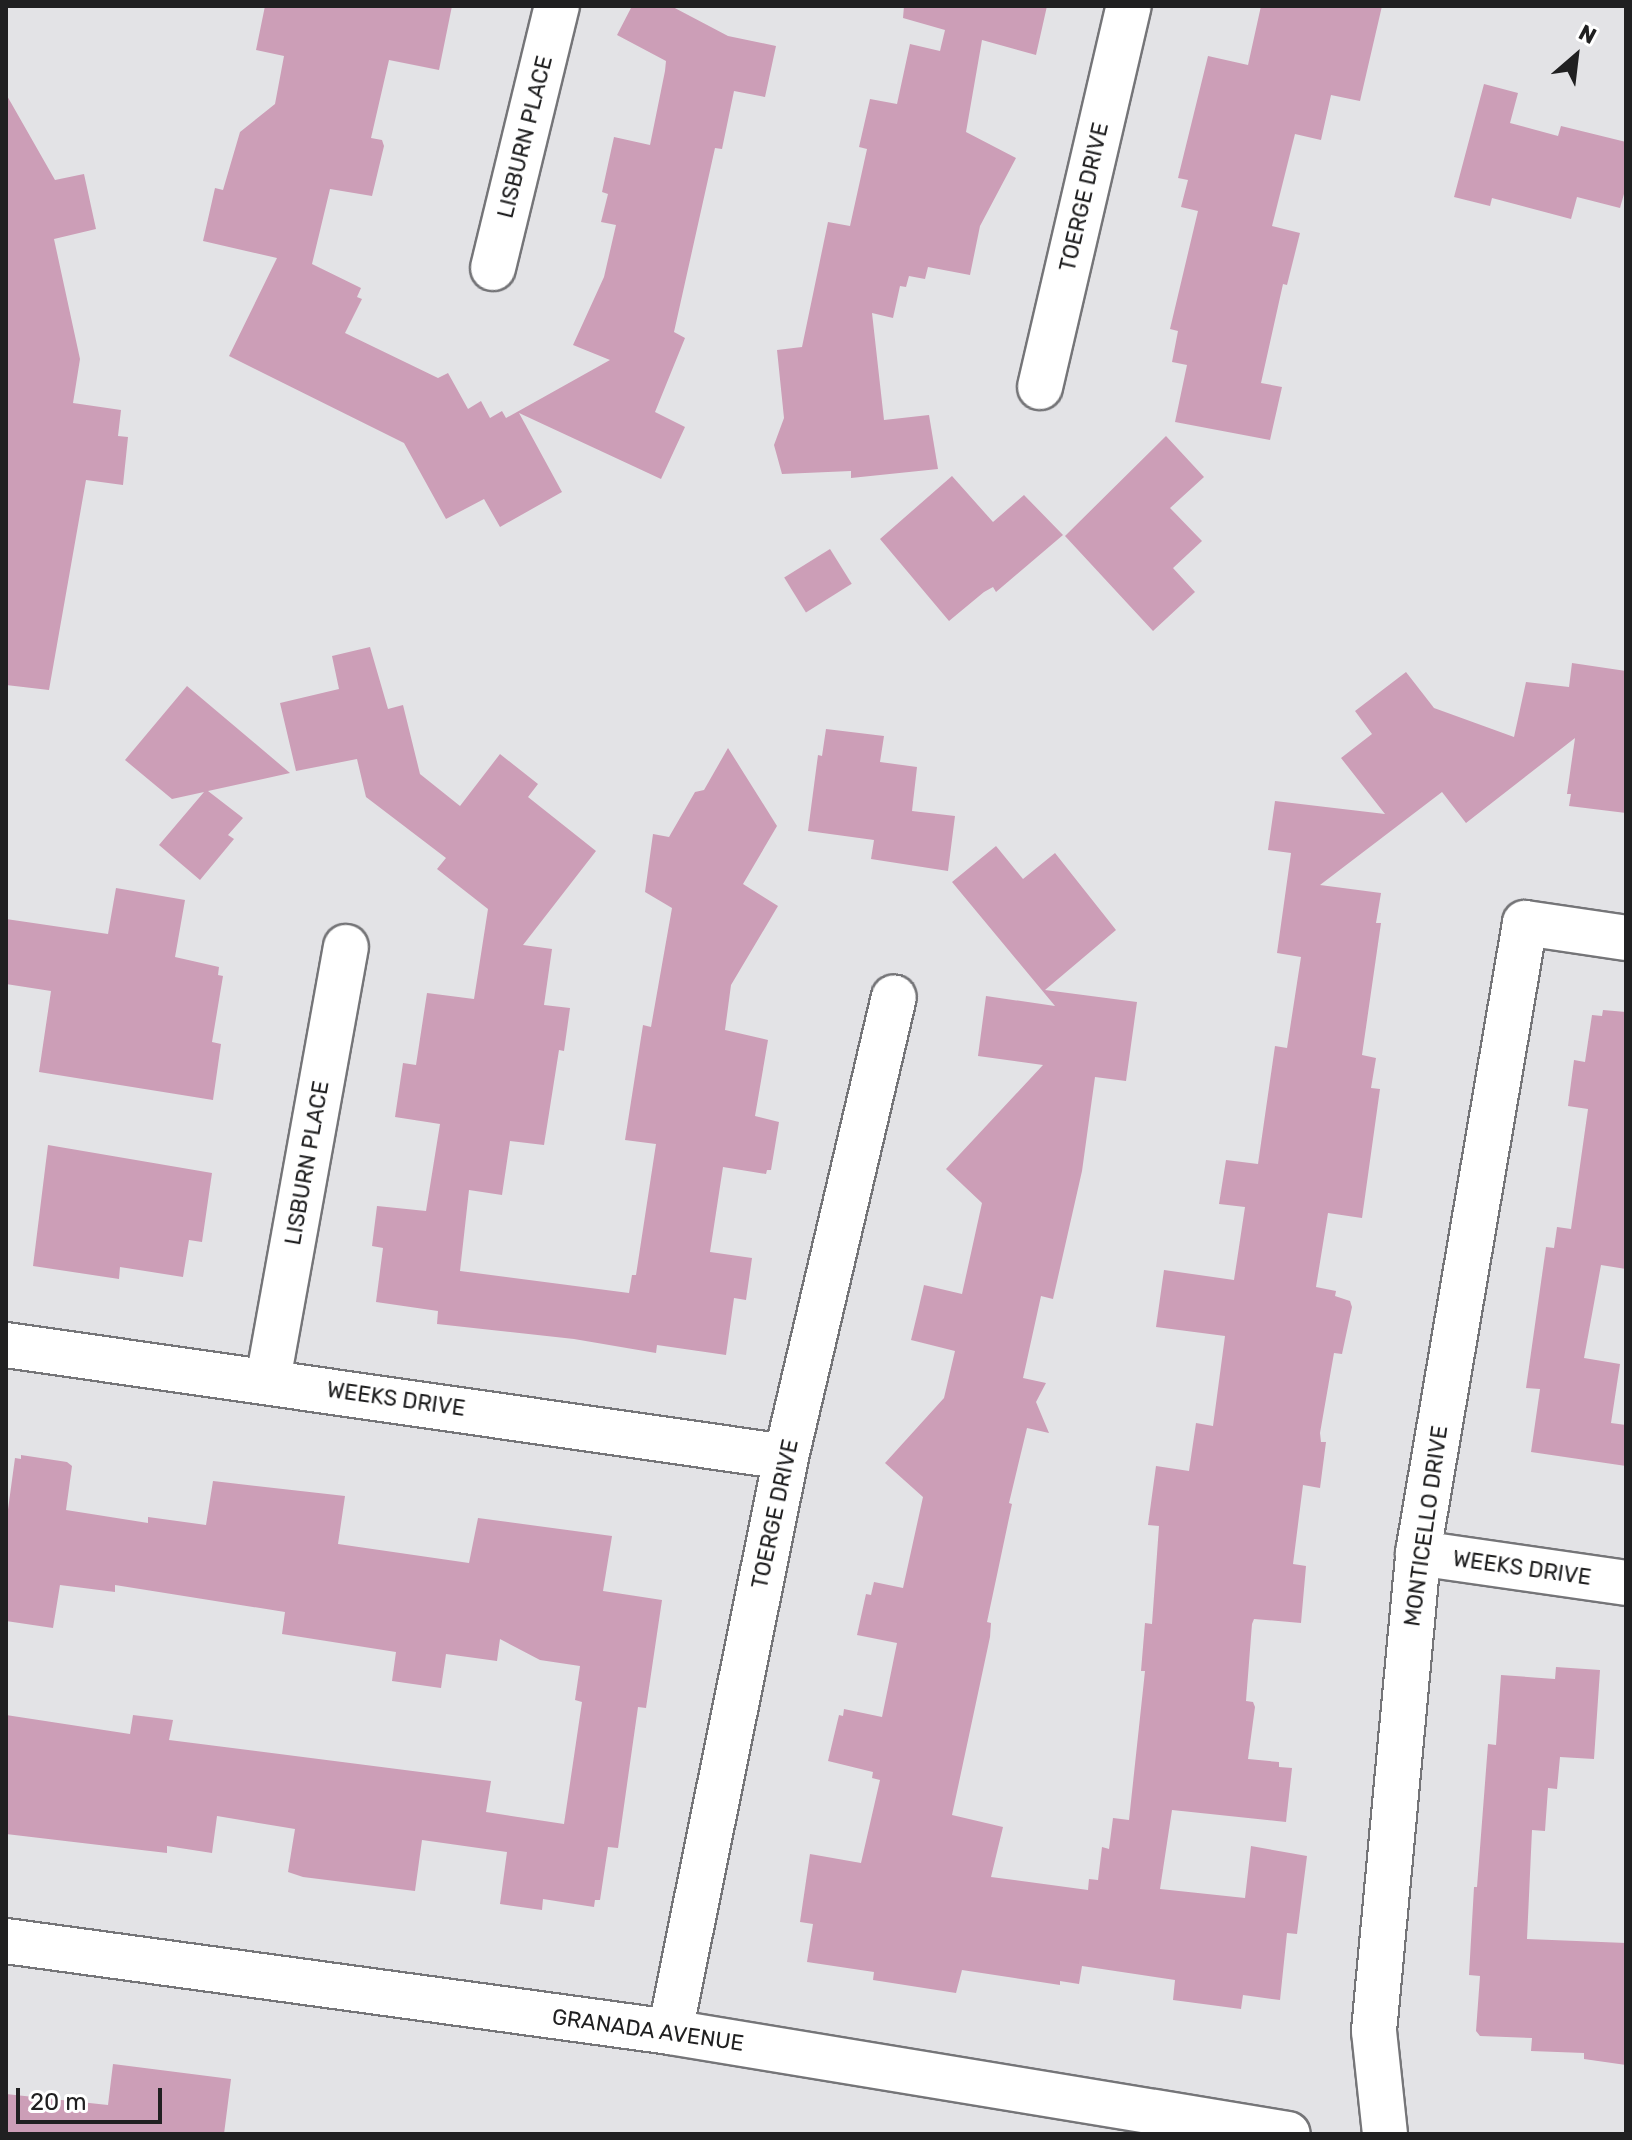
<!DOCTYPE html>
<style>
body{margin:0}
#map{position:relative;width:1632px;height:2140px;overflow:hidden;background:#e3e3e6;font-family:Rubik,sans-serif}
div>[style]{position:absolute}
[style*='--x']{left:calc(var(--x)*1px);top:calc(var(--y)*1px);width:calc(var(--w)*1px);rotate:calc(var(--a)*1deg)}
.building>*{inset:0;background:#cc9eb7;transform-origin:0 0}
.roads{filter:drop-shadow(2px 0 #757578) drop-shadow(-2px 0 #757578) drop-shadow(0 2px #757578) drop-shadow(0 -2px #757578)}
.minor>*{height:44px;margin:-22px;padding:0 22px;transform-origin:22px;border-radius:22px;background:#fff}
span{translate:-50% -50%;white-space:nowrap;text-align:center;line-height:1.15;-webkit-text-stroke:8px #fff;paint-order:stroke}
.street-label{font-size:22px;color:#202021}
.frame{position:absolute;inset:0;border:8px solid #202021;pointer-events:none}
.north{position:absolute;left:1536px;top:16px;width:80px;height:80px;-webkit-text-stroke:6px #fff;paint-order:stroke;rotate:28deg;font-size:22px;font-weight:700;line-height:32px;text-align:center;color:#202021}
.north::after{content:'';display:block;margin:auto;width:28px;height:36px;background:#202021;clip-path:polygon(50% 0,100% 100%,50% 72%,0 100%)}
.scale{position:absolute;left:16px;top:2088px;width:146px;height:36px;box-sizing:border-box;border:4px solid #202021;border-top:0;padding-left:10px;font-size:24px;line-height:28px;white-space:nowrap;color:#202021;-webkit-text-stroke:6px #fff;paint-order:stroke}
</style>
<div id="map">
<div class="building">
<i style="clip-path:polygon(265px 6px,452px 6px,439px 70px,389px 60px,371px 138px,382px 140px,384px 146px,372px 196px,330px 189px,312px 264px,361px 288px,357px 297px,362px 299px,345px 333px,438px 378px,448px 373px,468px 409px,481px 401px,490px 418px,502px 411px,506px 418px,610px 360px,573px 345px,604px 277px,616px 225px,601px 222px,608px 194px,602px 192px,614px 137px,650px 145px,665px 71px,666px 61px,617px 35px,632px 6px,671px 6px,728px 36px,776px 46px,765px 97px,734px 91px,722px 149px,715px 148px,674px 332px,685px 338px,655px 412px,685px 427px,661px 479px,519px 413px,562px 492px,500px 527px,484px 499px,446px 519px,404px 443px,229px 356px,277px 258px,203px 241px,215px 188px,223px 190px,240px 132px,275px 104px,284px 56px,256px 50px)"></i>
<i style="clip-path:polygon(904px 6px,1047px 6px,1036px 55px,982px 40px,966px 132px,1016px 158px,980px 226px,970px 275px,928px 267px,925px 279px,909px 276px,906px 287px,900px 286px,893px 318px,872px 313px,884px 420px,929px 415px,938px 469px,851px 478px,851px 471px,782px 474px,774px 445px,784px 418px,777px 350px,802px 347px,828px 222px,850px 226px,867px 149px,859px 147px,870px 99px,897px 104px,910px 44px,940px 51px,945px 30px,903px 18px)"></i>
<i style="clip-path:polygon(1261px 6px,1382px 6px,1360px 101px,1331px 95px,1321px 140px,1295px 134px,1272px 226px,1300px 233px,1287px 285px,1283px 284px,1261px 383px,1282px 387px,1270px 440px,1175px 422px,1187px 365px,1172px 362px,1178px 331px,1170px 329px,1198px 211px,1181px 207px,1188px 180px,1178px 178px,1208px 56px,1248px 65px)"></i>
<i style="clip-path:polygon(1484px 84px,1518px 93px,1510px 123px,1558px 136px,1561px 126px,1626px 142px,1626px 187px,1620px 208px,1577px 197px,1571px 219px,1492px 198px,1490px 206px,1454px 197px)"></i>
<i style="clip-path:polygon(6px 94px,55px 180px,84px 174px,96px 229px,54px 239px,80px 359px,73px 403px,121px 410px,118px 436px,128px 437px,123px 485px,86px 480px,49px 690px,6px 685px)"></i>
<i style="clip-path:polygon(1166px 436px,1204px 477px,1170px 508px,1202px 541px,1173px 568px,1195px 592px,1153px 631px,1065px 536px)"></i>
<i style="clip-path:polygon(952px 476px,993px 522px,1024px 495px,1063px 535px,996px 592px,993px 587px,984px 592px,949px 621px,880px 539px)"></i>
<i style="left:830px;top:549px;width:41px;height:54px;rotate:58deg"></i>
<i style="clip-path:polygon(370px 647px,388px 709px,403px 705px,420px 774px,460px 806px,500px 754px,538px 784px,528px 797px,596px 851px,523px 945px,552px 949px,544px 1005px,570px 1008px,564px 1051px,559px 1050px,544px 1145px,510px 1141px,502px 1195px,469px 1190px,460px 1271px,629px 1293px,632px 1275px,636px 1275px,656px 1144px,625px 1140px,643px 1025px,651px 1027px,672px 908px,645px 892px,653px 834px,669px 837px,695px 792px,704px 790px,728px 748px,777px 826px,743px 884px,778px 906px,731px 985px,725px 1030px,768px 1040px,755px 1116px,779px 1122px,771px 1170px,767px 1170px,766px 1174px,723px 1167px,710px 1252px,752px 1258px,746px 1300px,734px 1298px,726px 1355px,657px 1345px,656px 1353px,574px 1339px,437px 1324px,438px 1311px,376px 1302px,383px 1248px,372px 1246px,377px 1206px,426px 1211px,440px 1124px,395px 1117px,403px 1063px,416px 1065px,427px 993px,474px 999px,488px 909px,437px 869px,446px 858px,366px 797px,357px 759px,296px 771px,280px 703px,339px 689px,332px 656px)"></i>
<i style="clip-path:polygon(1572px 663px,1626px 671px,1626px 813px,1569px 806px,1571px 794px,1567px 794px,1575px 738px,1466px 823px,1442px 792px,1320px 885px,1381px 893px,1376px 923px,1381px 923px,1362px 1055px,1376px 1058px,1371px 1088px,1380px 1089px,1362px 1218px,1328px 1213px,1316px 1287px,1336px 1291px,1335px 1296px,1350px 1301px,1352px 1307px,1342px 1354px,1334px 1353px,1320px 1433px,1321px 1442px,1326px 1442px,1320px 1488px,1303px 1485px,1293px 1564px,1306px 1566px,1301px 1623px,1254px 1619px,1252px 1624px,1246px 1701px,1253px 1702px,1255px 1707px,1248px 1759px,1279px 1762px,1279px 1767px,1292px 1768px,1286px 1822px,1172px 1810px,1160px 1889px,1245px 1898px,1251px 1846px,1307px 1856px,1297px 1934px,1287px 1933px,1280px 2000px,1243px 1995px,1241px 2009px,1173px 2000px,1175px 1980px,1082px 1966px,1079px 1984px,1060px 1981px,1060px 1985px,962px 1970px,956px 1993px,873px 1980px,874px 1972px,807px 1962px,813px 1924px,800px 1922px,810px 1854px,861px 1863px,880px 1780px,872px 1778px,873px 1772px,828px 1761px,839px 1715px,843px 1716px,844px 1709px,882px 1717px,897px 1643px,857px 1635px,866px 1594px,871px 1595px,874px 1582px,903px 1588px,923px 1497px,885px 1463px,944px 1398px,955px 1351px,911px 1340px,918px 1311px,924px 1285px,962px 1294px,982px 1203px,946px 1169px,1043px 1065px,978px 1056px,986px 996px,1055px 1006px,952px 882px,996px 846px,1023px 879px,1055px 853px,1116px 930px,1045px 990px,1137px 1002px,1126px 1081px,1095px 1077px,1082px 1171px,1053px 1299px,1041px 1296px,1023px 1378px,1046px 1383px,1036px 1402px,1049px 1433px,1027px 1428px,1009px 1503px,1012px 1504px,987px 1622px,991px 1623px,990px 1637px,952px 1815px,1003px 1827px,991px 1877px,1088px 1890px,1089px 1879px,1098px 1880px,1102px 1847px,1109px 1849px,1113px 1818px,1129px 1820px,1145px 1671px,1141px 1671px,1145px 1623px,1152px 1624px,1159px 1526px,1148px 1525px,1156px 1466px,1189px 1471px,1196px 1423px,1213px 1426px,1225px 1336px,1156px 1327px,1164px 1270px,1234px 1280px,1245px 1207px,1219px 1204px,1226px 1160px,1258px 1164px,1275px 1046px,1287px 1048px,1301px 957px,1277px 953px,1291px 853px,1268px 850px,1275px 801px,1385px 814px,1341px 758px,1372px 734px,1355px 711px,1406px 672px,1434px 708px,1514px 737px,1526px 682px,1569px 687px)"></i>
<i style="clip-path:polygon(187px 686px,290px 773px,208px 791px,243px 818px,228px 835px,234px 839px,200px 880px,159px 845px,204px 792px,172px 799px,125px 760px)"></i>
<i style="clip-path:polygon(826px 729px,884px 736px,880px 762px,917px 767px,912px 811px,955px 816px,948px 871px,871px 859px,874px 840px,808px 831px,818px 755px,822px 756px)"></i>
<i style="clip-path:polygon(116px 888px,185px 900px,175px 957px,219px 967px,218px 975px,223px 976px,212px 1042px,221px 1044px,213px 1100px,39px 1072px,51px 991px,6px 984px,6px 919px,108px 934px)"></i>
<i style="clip-path:polygon(1603px 1010px,1626px 1012px,1626px 1269px,1601px 1265px,1584px 1358px,1620px 1364px,1611px 1423px,1626px 1425px,1626px 1466px,1531px 1452px,1540px 1389px,1526px 1388px,1546px 1247px,1554px 1248px,1557px 1227px,1571px 1229px,1588px 1109px,1568px 1106px,1574px 1060px,1585px 1062px,1592px 1015px,1602px 1016px)"></i>
<i style="clip-path:polygon(48px 1145px,212px 1173px,202px 1242px,189px 1240px,183px 1277px,120px 1267px,119px 1279px,33px 1266px)"></i>
<i style="clip-path:polygon(21px 1455px,67px 1462px,72px 1466px,66px 1510px,148px 1523px,148px 1517px,206px 1525px,213px 1481px,345px 1496px,338px 1544px,469px 1563px,478px 1518px,612px 1536px,603px 1591px,662px 1600px,646px 1708px,638px 1707px,618px 1848px,608px 1847px,600px 1900px,595px 1900px,594px 1907px,543px 1899px,542px 1910px,500px 1904px,507px 1852px,422px 1840px,415px 1891px,303px 1877px,288px 1872px,295px 1829px,217px 1816px,212px 1853px,167px 1846px,167px 1853px,6px 1834px,6px 1715px,130px 1734px,133px 1715px,173px 1720px,169px 1740px,491px 1781px,486px 1812px,564px 1824px,582px 1702px,575px 1700px,580px 1666px,540px 1660px,500px 1639px,497px 1661px,446px 1654px,441px 1688px,392px 1681px,396px 1652px,282px 1634px,285px 1612px,115px 1585px,115px 1592px,60px 1585px,53px 1628px,6px 1621px,6px 1524px,15px 1458px,21px 1459px)"></i>
<i style="clip-path:polygon(1556px 1667px,1600px 1670px,1594px 1759px,1560px 1757px,1557px 1789px,1548px 1788px,1545px 1831px,1532px 1830px,1527px 1939px,1626px 1943px,1626px 2065px,1584px 2059px,1584px 2053px,1531px 2051px,1532px 2038px,1480px 2036px,1476px 2031px,1480px 1976px,1469px 1975px,1474px 1887px,1477px 1887px,1488px 1744px,1496px 1745px,1501px 1675px,1555px 1679px)"></i>
<i style="clip-path:polygon(113px 2064px,231px 2079px,224px 2134px,6px 2134px,6px 2094px,108px 2105px)"></i>
</div>
<div class="roads">
<div class="minor">
<i style="--x:493;--y:268;--w:270;--a:-76.3"></i>
<i style="--x:1040;--y:387;--w:391;--a:-76.9"></i>
<i style="--x:6;--y:1345;--w:788;--a:8.17"></i>
<i style="--x:268;--y:1380;--w:440;--a:-79.8"></i>
<i style="--x:1418;--y:1553;--w:210;--a:8.2"></i>
<i style="--x:6;--y:1941;--w:670;--a:7.8"></i>
<i style="--x:670;--y:2032;--w:626;--a:9.37"></i>
<i style="--x:670;--y:2032;--w:587;--a:-78.59"></i>
<i style="--x:786;--y:1457;--w:472;--a:-76.8"></i>
<i style="--x:1385;--y:2134;--w:104;--a:-96.1"></i>
<i style="--x:1374;--y:2031;--w:480;--a:-84.7"></i>
<i style="--x:1418;--y:1553;--w:639;--a:-80.36"></i>
<i style="--x:1525;--y:923;--w:102;--a:8.4"></i>
</div>
</div>
<div class="street-label">
<span style="left:525px;top:137px;rotate:-76deg">LISBURN PLACE</span>
<span style="left:1084px;top:197px;rotate:-77deg">TOERGE DRIVE</span>
<span style="left:307px;top:1163px;rotate:-80deg">LISBURN PLACE</span>
<span style="left:396px;top:1399px;rotate:8deg">WEEKS DRIVE</span>
<span style="left:775px;top:1514px;rotate:-78deg">TOERGE DRIVE</span>
<span style="left:1426px;top:1526px;rotate:-82deg">MONTICELLO DRIVE</span>
<span style="left:1522px;top:1568px;rotate:8deg">WEEKS DRIVE</span>
<span style="left:648px;top:2030px;rotate:8deg">GRANADA AVENUE</span>
</div>
<div class="frame"></div>
<div class="north">N</div>
<div class="scale">20 m</div>
</div>
